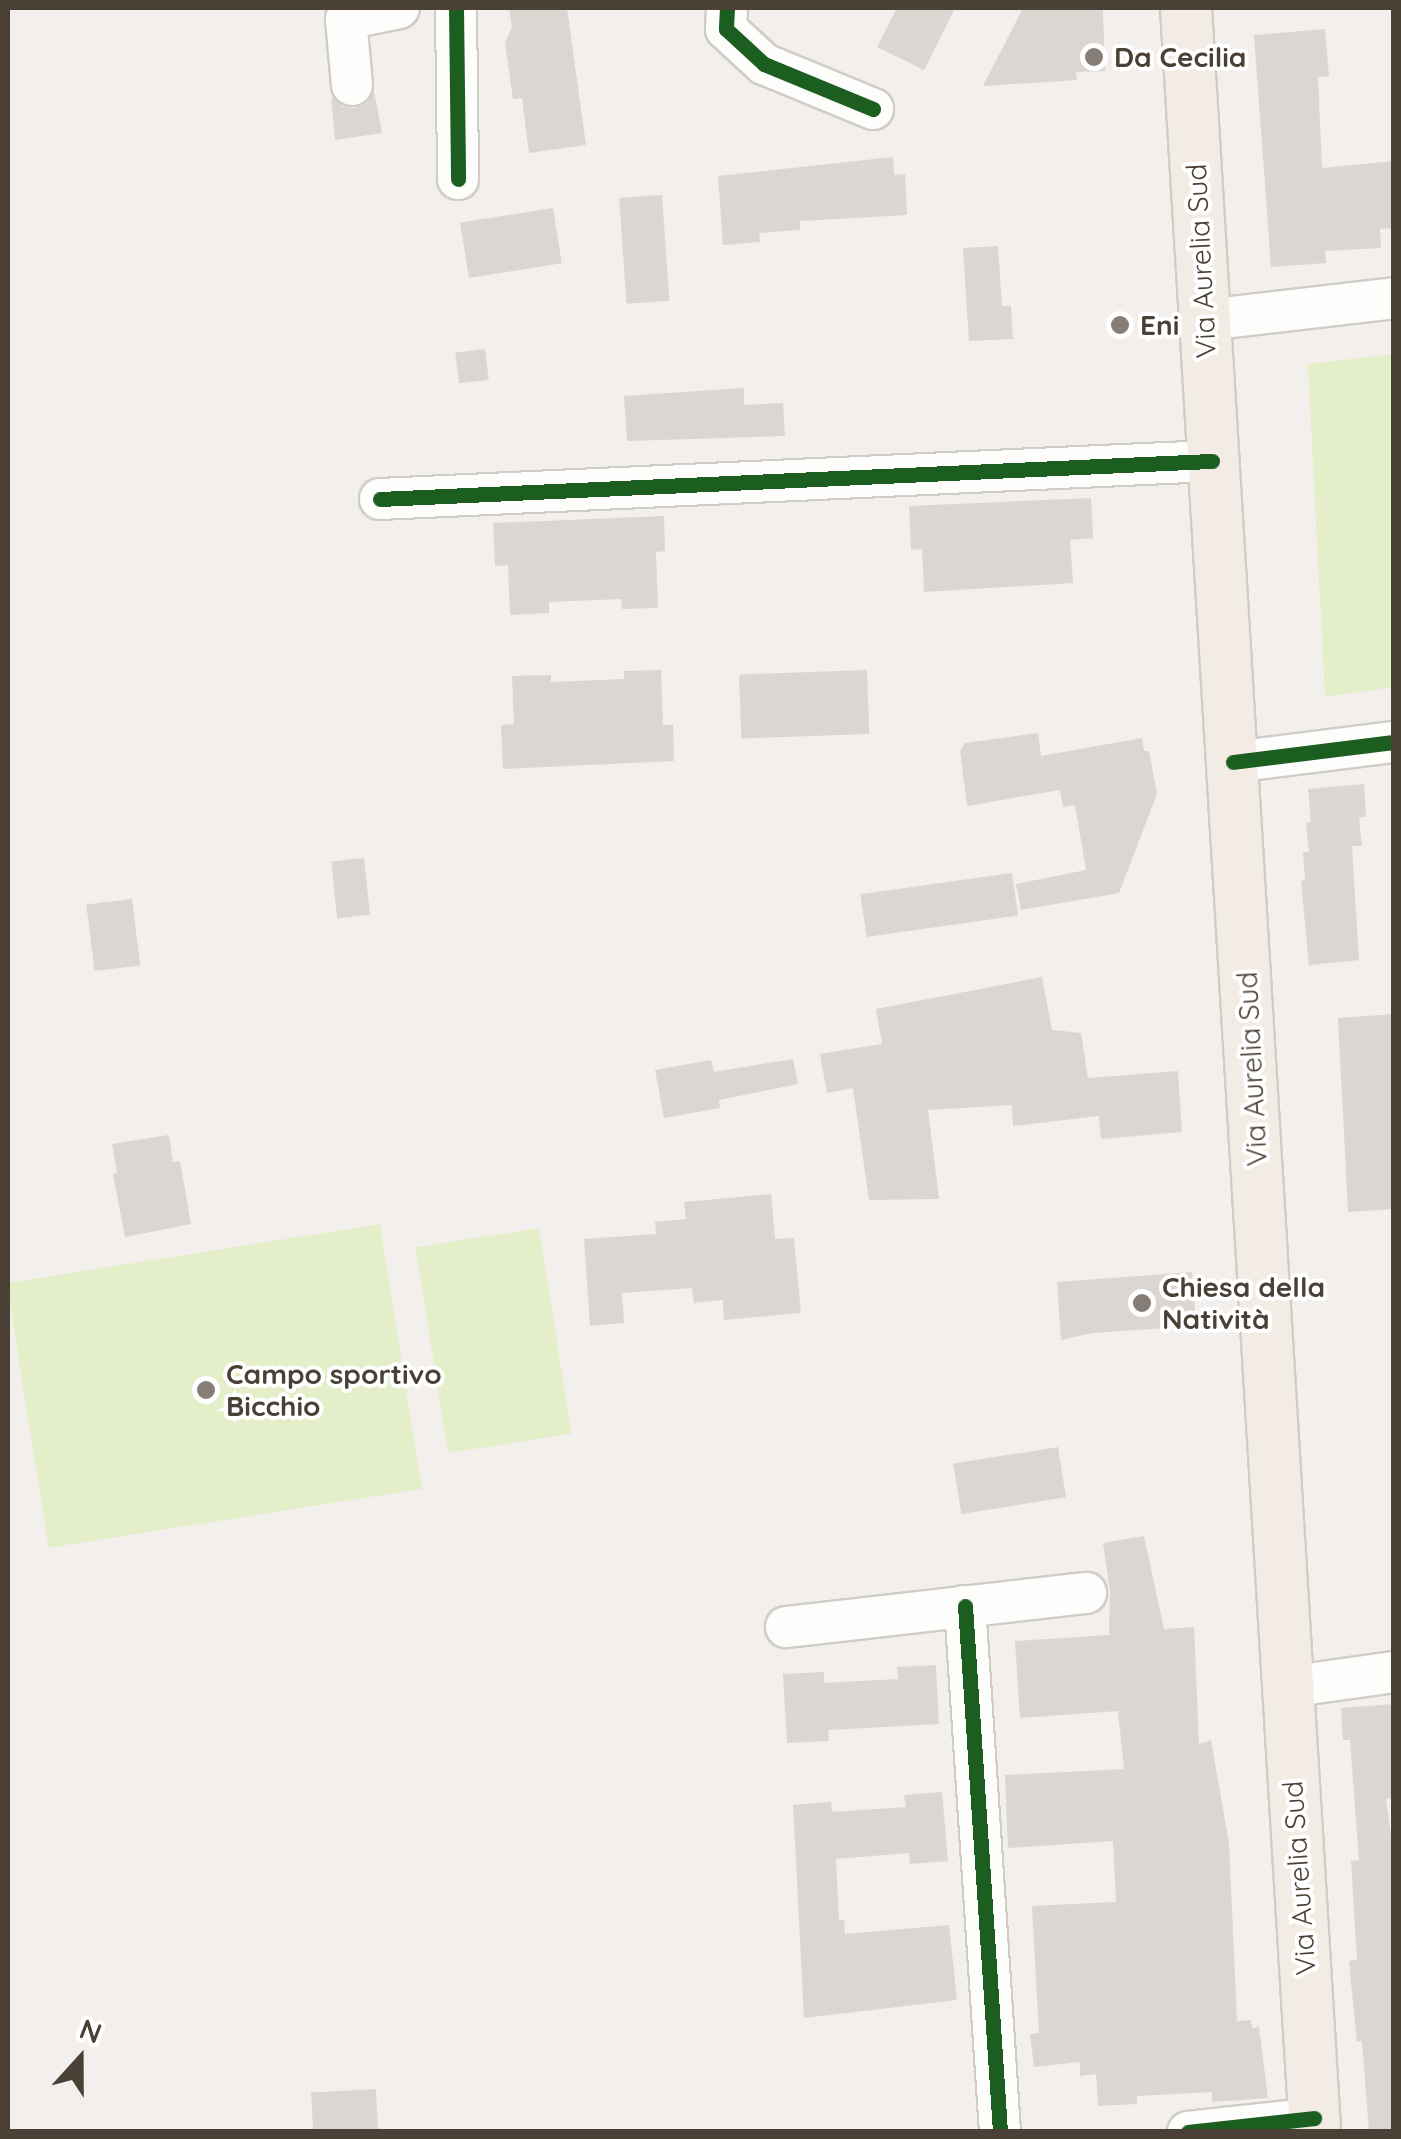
<!DOCTYPE html>
<meta charset="utf-8">
<style>
body{margin:0}
#map{position:relative;width:1401px;height:2139px;overflow:hidden;background:#f2efec;font-family:Quicksand,sans-serif}
div>[style]{position:absolute}
[style*='--x']{left:calc(var(--x)*1px);top:calc(var(--y)*1px);width:calc(var(--w)*1px);rotate:calc(var(--a)*1deg)}
.green>*{inset:0;background:#e4eec9;transform-origin:0 0}
.building>*{inset:0;background:#dbd6d2;transform-origin:0 0}
.roads{filter:drop-shadow(2px 0 #d0cdc9) drop-shadow(-2px 0 #d0cdc9) drop-shadow(0 2px #d0cdc9) drop-shadow(0 -2px #d0cdc9)}
.minor>*{height:40px;margin:-20px;padding:0 20px;transform-origin:20px;border-radius:20px;background:#fdfdfc}
.major>*{height:50px;margin:-25px;padding:0 25px;transform-origin:25px;border-radius:25px;background:#f2ece4}
.cycleway>*{height:15px;margin:-7.5px;padding:0 7.5px;transform-origin:7.5px;border-radius:7.5px;background:#1b5e20}
.dots>*{width:28px;height:28px;translate:-50% -50%;box-sizing:border-box;border:5px solid #fff;border-radius:50%}
span{translate:-50% -50%;white-space:nowrap;text-align:center;line-height:1.15;-webkit-text-stroke:8px #fff;paint-order:stroke}
.poi-label{font-size:28px;color:#4a4036;font-weight:700}
.left{translate:0 -50%;text-align:left}
.street-label{font-size:28px;color:#4a4036}
.frame{position:absolute;inset:0;border:10px solid #4a4036;pointer-events:none}
.north{position:absolute;left:30px;top:2009px;width:100px;height:100px;-webkit-text-stroke:8px #fff;paint-order:stroke;rotate:21deg;font-size:28px;font-weight:700;line-height:40px;text-align:center;color:#4a4036}
.north::after{content:'';display:block;margin:auto;width:35px;height:45px;background:#4a4036;clip-path:polygon(50% 0,100% 100%,50% 72%,0 100%)}
</style>
<div id="map">
<div class="green">
<i style="clip-path:polygon(1393px 354px,1393px 687px,1325px 697px,1308px 364px)"></i>
<i style="left:380px;top:1224px;width:268px;height:378px;rotate:81deg"></i>
<i style="left:539px;top:1228px;width:208px;height:125px;rotate:81deg"></i>
</div>
<div class="building">
<i style="clip-path:polygon(509px 8px,567px 8px,586px 145px,529px 153px,522px 98px,513px 99px,505px 43px,512px 27px)"></i>
<i style="clip-path:polygon(897px 8px,955px 8px,924px 70px,877px 47px)"></i>
<i style="clip-path:polygon(1023px 8px,1103px 8px,1105px 71px,1076px 72px,1077px 80px,983px 86px)"></i>
<i style="clip-path:polygon(1325px 29px,1329px 76px,1318px 77px,1322px 168px,1394px 161px,1394px 228px,1380px 229px,1381px 248px,1325px 251px,1326px 263px,1271px 267px,1254px 35px)"></i>
<i style="clip-path:polygon(374px 91px,382px 133px,335px 140px,331px 97px,343px 107px,355px 108px,366px 104px)"></i>
<i style="clip-path:polygon(893px 157px,894px 175px,905px 174px,907px 215px,800px 221px,800px 230px,759px 233px,760px 242px,723px 245px,718px 176px)"></i>
<i style="left:662px;top:195px;width:106px;height:43px;rotate:86deg"></i>
<i style="left:553px;top:208px;width:56px;height:94px;rotate:81deg"></i>
<i style="clip-path:polygon(998px 246px,1002px 306px,1011px 306px,1013px 339px,969px 341px,963px 248px)"></i>
<i style="left:485px;top:349px;width:31px;height:30px;rotate:83deg"></i>
<i style="clip-path:polygon(744px 388px,744px 405px,783px 403px,785px 436px,627px 441px,624px 396px)"></i>
<i style="clip-path:polygon(1091px 498px,1093px 538px,1070px 540px,1073px 583px,924px 592px,922px 549px,911px 550px,909px 506px)"></i>
<i style="clip-path:polygon(664px 516px,665px 551px,656px 552px,658px 608px,622px 609px,621px 599px,549px 602px,549px 613px,510px 615px,508px 565px,495px 566px,493px 523px)"></i>
<i style="clip-path:polygon(661px 670px,663px 725px,673px 725px,674px 761px,503px 769px,501px 725px,514px 724px,512px 676px,551px 675px,551px 682px,624px 679px,624px 671px)"></i>
<i style="left:867px;top:670px;width:64px;height:128px;rotate:88deg"></i>
<i style="clip-path:polygon(1038px 733px,1041px 756px,1142px 738px,1144px 751px,1149px 751px,1157px 794px,1119px 893px,1021px 910px,1016px 884px,1086px 870px,1075px 805px,1063px 807px,1060px 790px,967px 806px,960px 751px,965px 743px)"></i>
<i style="clip-path:polygon(1364px 784px,1366px 817px,1359px 817px,1362px 846px,1352px 846px,1359px 960px,1309px 965px,1301px 881px,1305px 880px,1303px 852px,1309px 852px,1306px 823px,1311px 822px,1308px 789px)"></i>
<i style="left:364px;top:858px;width:57px;height:33px;rotate:84deg"></i>
<i style="left:1012px;top:873px;width:43px;height:153px;rotate:82deg"></i>
<i style="left:132px;top:899px;width:67px;height:46px;rotate:83deg"></i>
<i style="clip-path:polygon(1042px 977px,1052px 1030px,1081px 1033px,1088px 1078px,1178px 1071px,1182px 1132px,1101px 1139px,1099px 1116px,1013px 1126px,1012px 1105px,928px 1110px,939px 1199px,869px 1200px,853px 1088px,827px 1093px,820px 1054px,882px 1044px,876px 1009px)"></i>
<i style="clip-path:polygon(1394px 1014px,1394px 1209px,1348px 1212px,1338px 1018px)"></i>
<i style="clip-path:polygon(793px 1059px,798px 1084px,719px 1100px,720px 1108px,664px 1118px,655px 1070px,711px 1060px,714px 1072px)"></i>
<i style="clip-path:polygon(169px 1135px,173px 1162px,180px 1161px,191px 1224px,125px 1237px,113px 1174px,117px 1173px,112px 1144px)"></i>
<i style="clip-path:polygon(771px 1194px,775px 1239px,794px 1238px,801px 1313px,724px 1320px,723px 1300px,694px 1303px,692px 1288px,622px 1293px,624px 1323px,590px 1326px,584px 1239px,656px 1234px,655px 1222px,686px 1219px,684px 1202px)"></i>
<i style="clip-path:polygon(1192px 1272px,1196px 1326px,1092px 1333px,1061px 1340px,1057px 1282px)"></i>
<i style="left:1058px;top:1447px;width:51px;height:106px;rotate:81deg"></i>
<i style="clip-path:polygon(1144px 1536px,1164px 1629px,1194px 1627px,1199px 1744px,1211px 1740px,1229px 1843px,1237px 2021px,1251px 2020px,1252px 2028px,1259px 2027px,1268px 2098px,1212px 2102px,1212px 2092px,1137px 2096px,1137px 2104px,1098px 2106px,1096px 2074px,1080px 2076px,1080px 2062px,1034px 2067px,1030px 2034px,1039px 2033px,1032px 1906px,1116px 1902px,1113px 1841px,1008px 1848px,1005px 1775px,1124px 1769px,1118px 1711px,1020px 1718px,1015px 1641px,1109px 1635px,1110px 1591px,1103px 1543px)"></i>
<i style="clip-path:polygon(936px 1665px,939px 1724px,828px 1730px,829px 1741px,787px 1743px,783px 1674px,824px 1672px,824px 1683px,898px 1679px,897px 1667px)"></i>
<i style="clip-path:polygon(1394px 1704px,1394px 1798px,1386px 1799px,1394px 1858px,1394px 2132px,1369px 2132px,1362px 2041px,1357px 2042px,1349px 1961px,1357px 1960px,1351px 1861px,1359px 1860px,1350px 1740px,1343px 1740px,1341px 1708px)"></i>
<i style="clip-path:polygon(942px 1792px,948px 1861px,910px 1864px,909px 1853px,836px 1859px,839px 1920px,844px 1920px,845px 1934px,949px 1925px,957px 2000px,804px 2018px,793px 1805px,831px 1802px,832px 1812px,906px 1807px,904px 1795px)"></i>
<i style="left:376px;top:2089px;width:43px;height:65px;rotate:87deg"></i>
</div>
<div class="roads">
<div class="minor">
<i style="--x:456;--y:8;--w:171;--a:89.3"></i>
<i style="--x:727;--y:8;--w:21;--a:93"></i>
<i style="--x:726;--y:29;--w:52;--a:42.6"></i>
<i style="--x:764;--y:64;--w:118;--a:22.4"></i>
<i style="--x:352;--y:85;--w:66;--a:-95.2"></i>
<i style="--x:346;--y:19;--w:54;--a:-11.7"></i>
<i style="--x:1205;--y:320;--w:190;--a:-6.6"></i>
<i style="--x:380;--y:499;--w:833;--a:-2.62"></i>
<i style="--x:1233;--y:762;--w:162;--a:-7.1"></i>
<i style="--x:965;--y:1606;--w:527;--a:86.19"></i>
<i style="--x:786;--y:1627;--w:302;--a:-6.5"></i>
<i style="--x:1287;--y:1687;--w:108;--a:-8"></i>
<i style="--x:1188;--y:2132;--w:127;--a:-6.3"></i>
</div>
<div class="major">
<i style="--x:1186;--y:8;--w:2128;--a:86.52"></i>
</div>
</div>
<div class="cycleway">
<i style="--x:456;--y:8;--w:171;--a:89.3"></i>
<i style="--x:727;--y:8;--w:21;--a:93"></i>
<i style="--x:726;--y:29;--w:52;--a:42.6"></i>
<i style="--x:764;--y:64;--w:118;--a:22.4"></i>
<i style="--x:380;--y:499;--w:833;--a:-2.62"></i>
<i style="--x:1233;--y:762;--w:162;--a:-7.1"></i>
<i style="--x:965;--y:1606;--w:527;--a:86.19"></i>
<i style="--x:1188;--y:2132;--w:127;--a:-6.3"></i>
</div>
<div class="dots">
<i style="left:1094px;top:57px;background:#857d76"></i>
<i style="left:1120px;top:325px;background:#857d76"></i>
<i style="left:1142px;top:1303px;background:#857d76"></i>
<i style="left:206px;top:1390px;background:#857d76"></i>
</div>
<div class="poi-label">
<span class="left" style="left:1114px;top:57px">Da Cecilia</span>
<span class="left" style="left:1140px;top:325px">Eni</span>
<span class="left" style="left:1162px;top:1303px">Chiesa della<br>Natività</span>
<span class="left" style="left:226px;top:1390px">Campo sportivo<br>Bicchio</span>
</div>
<div class="street-label">
<span style="left:1201px;top:261px;rotate:-93deg">Via Aurelia Sud</span>
<span style="left:1252px;top:1069px;rotate:-93deg">Via Aurelia Sud</span>
<span style="left:1299px;top:1878px;rotate:-94deg">Via Aurelia Sud</span>
</div>
<div class="frame"></div>
<div class="north">N</div>
</div>
